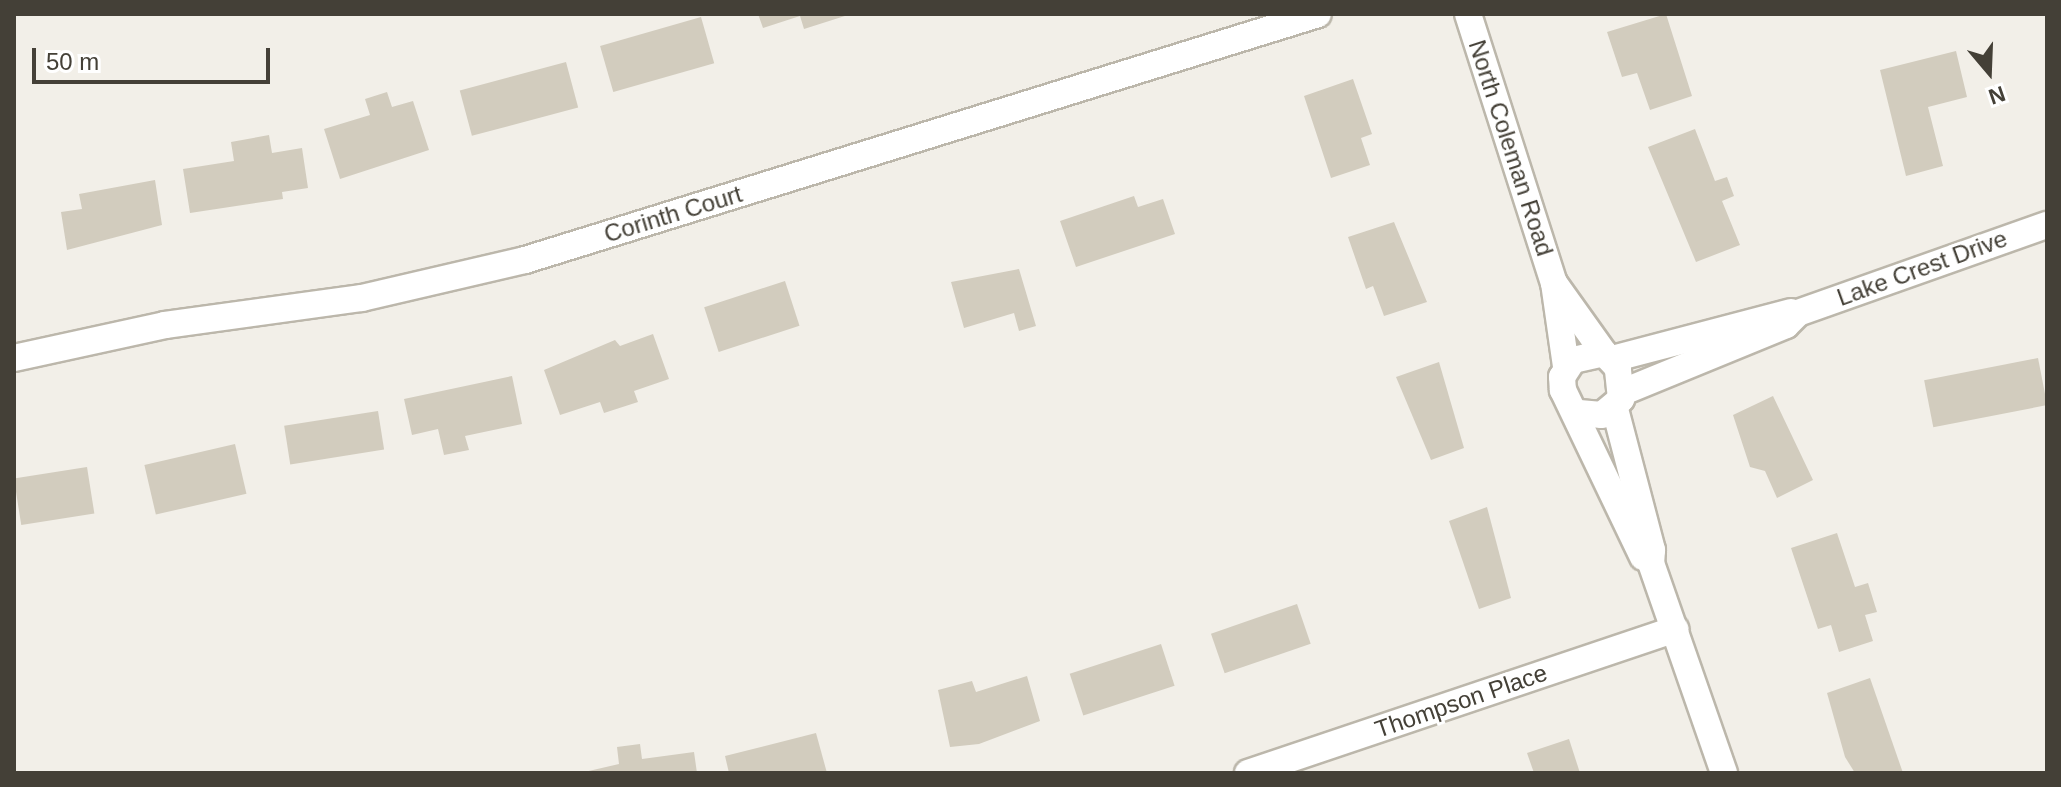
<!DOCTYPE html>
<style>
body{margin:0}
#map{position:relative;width:2061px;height:787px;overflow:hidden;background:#f2efe8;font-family:Helvetica,sans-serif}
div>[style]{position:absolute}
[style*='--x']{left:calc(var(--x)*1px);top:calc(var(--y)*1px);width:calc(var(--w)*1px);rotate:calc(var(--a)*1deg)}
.building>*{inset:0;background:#d2ccbe;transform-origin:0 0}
.roads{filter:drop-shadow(2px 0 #bcb7ab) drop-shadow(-2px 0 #bcb7ab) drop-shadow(0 2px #bcb7ab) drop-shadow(0 -2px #bcb7ab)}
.minor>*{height:26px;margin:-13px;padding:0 13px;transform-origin:13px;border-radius:13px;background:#fff}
span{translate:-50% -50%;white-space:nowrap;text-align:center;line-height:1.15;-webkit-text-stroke:6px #fff;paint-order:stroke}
.street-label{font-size:24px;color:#444037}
.frame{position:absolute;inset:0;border:16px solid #444037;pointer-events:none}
.north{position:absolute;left:1949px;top:32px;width:80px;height:80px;-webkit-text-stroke:6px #fff;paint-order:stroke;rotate:161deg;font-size:22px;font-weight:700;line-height:32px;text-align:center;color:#444037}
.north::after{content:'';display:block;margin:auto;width:28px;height:36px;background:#444037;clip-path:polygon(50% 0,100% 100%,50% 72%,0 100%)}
.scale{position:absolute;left:32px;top:48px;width:238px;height:36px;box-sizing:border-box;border:4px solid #444037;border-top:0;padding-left:10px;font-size:24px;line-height:28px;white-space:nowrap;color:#444037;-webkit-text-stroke:6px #fff;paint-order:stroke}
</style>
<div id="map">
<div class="building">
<i style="clip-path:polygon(758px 14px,848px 14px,848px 15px,804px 29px,800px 16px,763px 28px)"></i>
<i style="clip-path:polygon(1666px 14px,1692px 96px,1650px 110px,1637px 73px,1622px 77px,1607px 32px)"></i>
<i style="left:701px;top:17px;width:48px;height:105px;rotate:74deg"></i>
<i style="clip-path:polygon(1956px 51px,1967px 97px,1928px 107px,1943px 166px,1906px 176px,1880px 70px)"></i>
<i style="left:566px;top:62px;width:47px;height:110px;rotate:75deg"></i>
<i style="clip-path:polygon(1353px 79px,1372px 134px,1361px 138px,1370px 165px,1331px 178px,1304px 96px)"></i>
<i style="clip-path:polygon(387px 92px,392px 107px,413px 101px,429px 150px,340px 179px,324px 129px,370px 115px,365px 99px)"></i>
<i style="clip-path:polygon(1695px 129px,1715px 181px,1727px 177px,1734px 196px,1722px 201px,1740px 245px,1696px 262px,1648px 147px)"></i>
<i style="clip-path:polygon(269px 135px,272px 153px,302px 148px,308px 188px,282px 192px,283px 199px,190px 213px,183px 169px,234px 161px,231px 142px)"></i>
<i style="clip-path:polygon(155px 180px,162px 225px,67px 250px,61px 212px,82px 209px,79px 194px)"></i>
<i style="clip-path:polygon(1134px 196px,1138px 207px,1163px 199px,1175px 234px,1076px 267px,1060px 221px)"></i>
<i style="clip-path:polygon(1394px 222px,1427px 302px,1384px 316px,1373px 286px,1366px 289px,1348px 237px)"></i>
<i style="clip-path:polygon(1019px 269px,1036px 326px,1019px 331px,1014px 313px,964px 328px,951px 282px)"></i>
<i style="left:785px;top:281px;width:47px;height:85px;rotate:72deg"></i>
<i style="clip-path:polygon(653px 334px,669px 379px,634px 391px,638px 402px,604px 413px,600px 402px,560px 415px,544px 370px,615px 340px,620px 346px)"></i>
<i style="left:2038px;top:358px;width:48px;height:116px;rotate:79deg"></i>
<i style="clip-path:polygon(1439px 362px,1464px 448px,1431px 460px,1396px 377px)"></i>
<i style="clip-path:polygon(512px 376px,522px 424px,465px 436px,469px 450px,444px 455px,438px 429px,412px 435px,404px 399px)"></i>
<i style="clip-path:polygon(1773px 396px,1813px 480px,1777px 498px,1765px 471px,1750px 467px,1733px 415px)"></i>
<i style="left:378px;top:411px;width:39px;height:95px;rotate:81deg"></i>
<i style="left:235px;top:444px;width:51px;height:93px;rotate:77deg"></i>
<i style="left:87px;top:467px;width:47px;height:74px;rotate:81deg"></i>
<i style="clip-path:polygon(1487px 507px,1511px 598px,1479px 609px,1449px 521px)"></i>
<i style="clip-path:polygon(1837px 533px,1855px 587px,1868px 583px,1877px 612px,1865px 615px,1873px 641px,1839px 652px,1831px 625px,1818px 629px,1791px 548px)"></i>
<i style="left:1297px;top:604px;width:42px;height:91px;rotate:71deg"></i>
<i style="left:1161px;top:644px;width:44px;height:96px;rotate:72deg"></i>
<i style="clip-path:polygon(1027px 676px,1040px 721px,979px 744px,950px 747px,938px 690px,972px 681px,976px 692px)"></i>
<i style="clip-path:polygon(1870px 678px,1903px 773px,1855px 773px,1845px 757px,1827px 693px)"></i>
<i style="clip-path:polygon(816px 733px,827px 773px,729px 773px,725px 756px)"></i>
<i style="clip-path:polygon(1569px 739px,1580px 773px,1534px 773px,1527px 753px)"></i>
<i style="clip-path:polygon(640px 744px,642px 759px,694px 752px,697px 773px,580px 773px,619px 764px,617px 747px)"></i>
</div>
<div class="roads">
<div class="minor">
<i style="--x:1468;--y:14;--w:282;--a:72.3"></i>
<i style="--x:1554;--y:283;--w:84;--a:81.8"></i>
<i style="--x:1554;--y:283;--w:86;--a:54.5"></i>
<i style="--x:14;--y:358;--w:155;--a:-12.3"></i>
<i style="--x:165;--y:325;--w:199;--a:-7.8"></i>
<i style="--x:362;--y:298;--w:167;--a:-13.1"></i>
<i style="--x:525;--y:260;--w:830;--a:-17.23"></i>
<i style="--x:1612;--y:359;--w:185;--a:-14.7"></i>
<i style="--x:1623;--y:392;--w:176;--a:-22.3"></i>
<i style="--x:1786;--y:325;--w:17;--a:-45"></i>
<i style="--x:1798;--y:313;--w:264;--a:-19.5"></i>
<i style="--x:1615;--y:409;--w:146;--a:75.3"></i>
<i style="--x:1652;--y:550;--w:13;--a:94"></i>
<i style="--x:1651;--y:563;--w:222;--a:70.8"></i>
<i style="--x:1579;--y:413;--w:23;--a:5"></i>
<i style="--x:1602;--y:415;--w:25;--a:-40"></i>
<i style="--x:1621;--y:399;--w:31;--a:-96"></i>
<i style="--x:1618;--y:368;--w:21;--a:-133"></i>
<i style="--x:1604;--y:353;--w:32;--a:167"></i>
<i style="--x:1573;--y:360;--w:20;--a:123"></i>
<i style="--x:1562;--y:377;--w:13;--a:86"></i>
<i style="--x:1563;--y:390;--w:185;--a:64.4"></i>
<i style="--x:1248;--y:773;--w:451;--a:-18.6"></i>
</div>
</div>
<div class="street-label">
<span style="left:1511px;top:148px;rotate:72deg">North Coleman Road</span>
<span style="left:673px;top:214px;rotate:-17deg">Corinth Court</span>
<span style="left:1922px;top:268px;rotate:-20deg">Lake Crest Drive</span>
<span style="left:1461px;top:701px;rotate:-19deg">Thompson Place</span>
</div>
<div class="frame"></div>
<div class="north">N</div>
<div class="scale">50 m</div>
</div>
